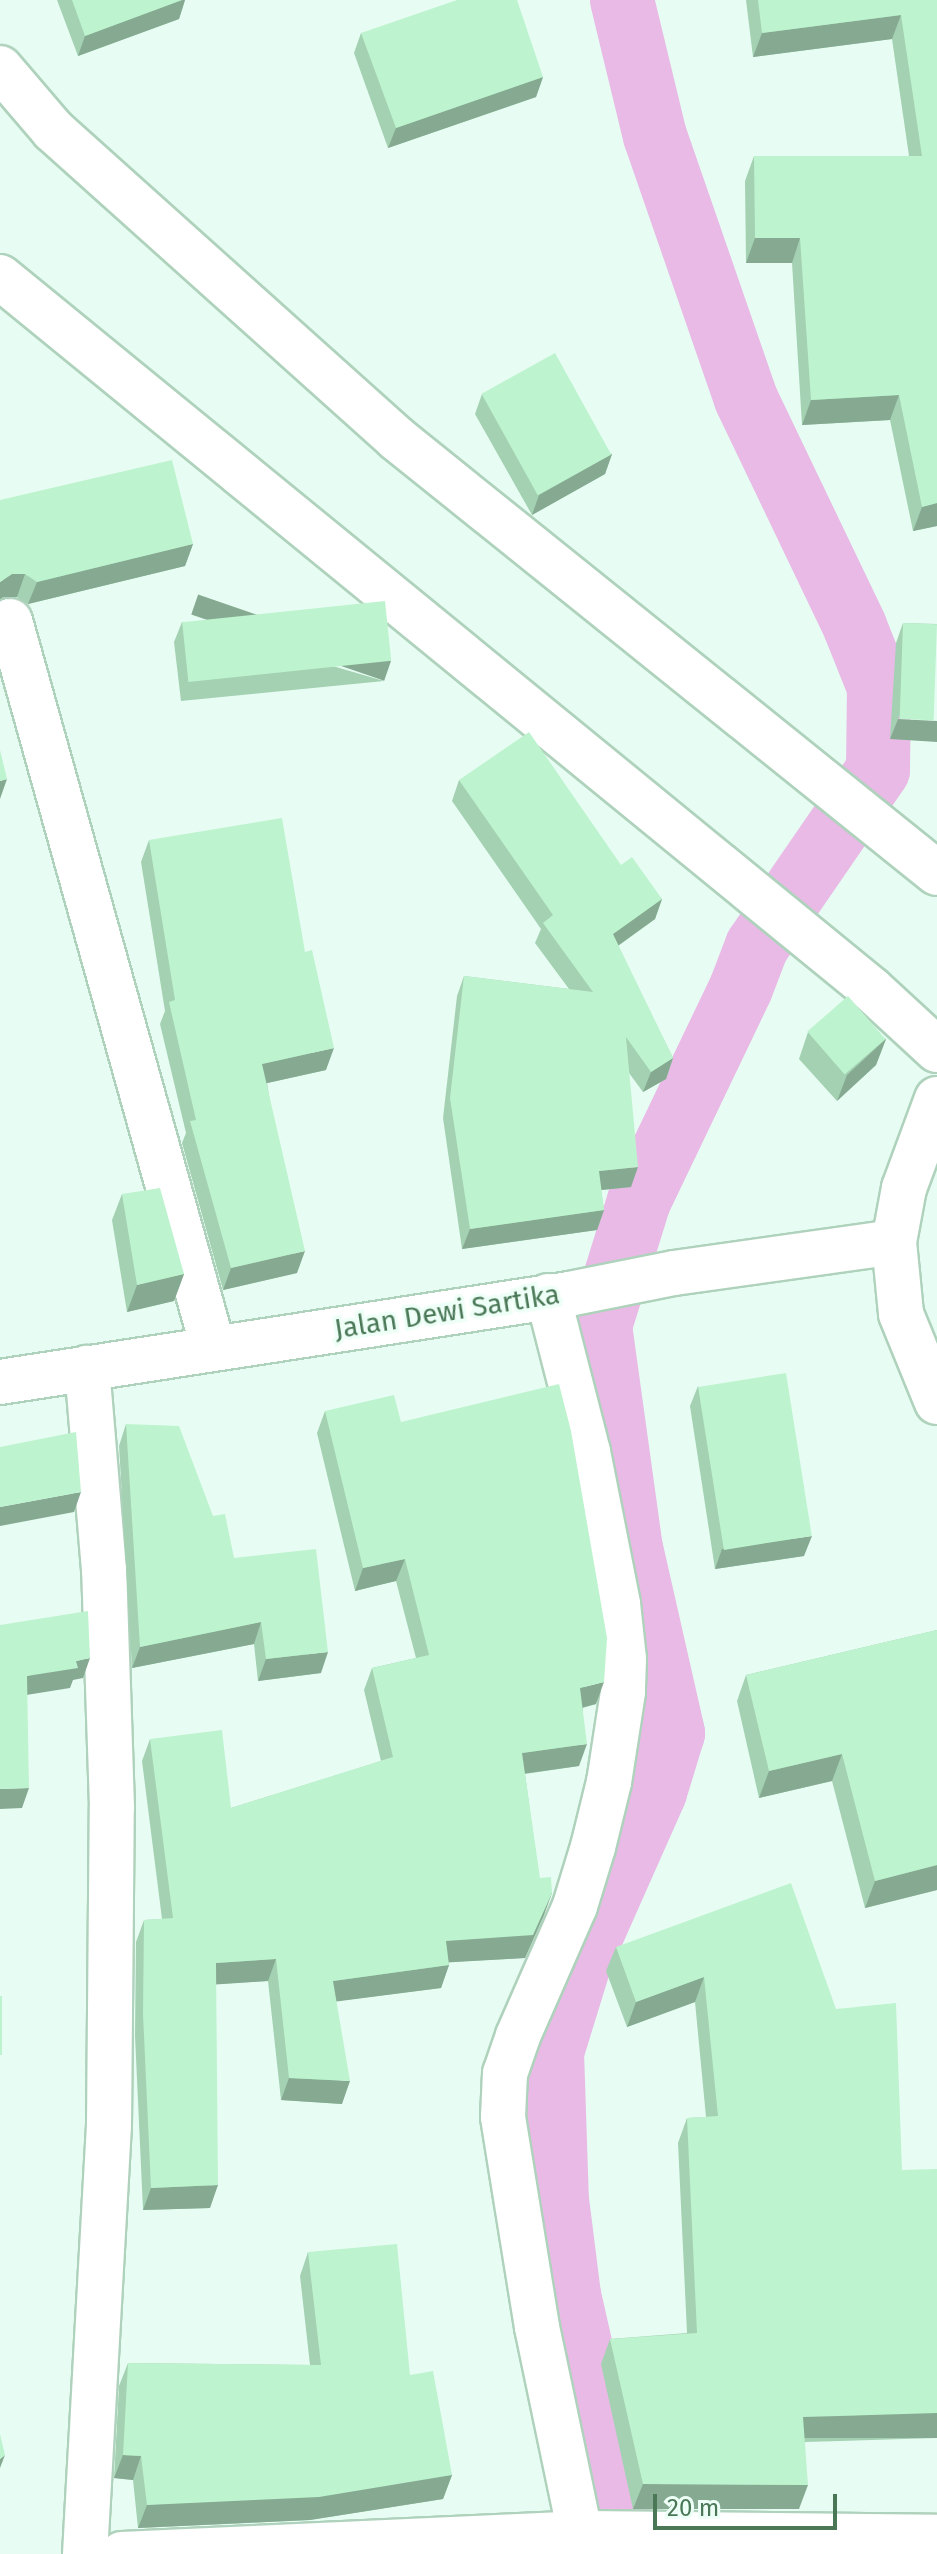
<!DOCTYPE html>
<style>
body{margin:0}
#map{position:relative;width:937px;height:2554px;overflow:hidden;background:#e7fdf3;font-family:"Fira Sans",sans-serif}
div>[style]{position:absolute}
[style*='--x']{left:calc(var(--x)*1px);top:calc(var(--y)*1px);width:calc(var(--w)*1px);rotate:calc(var(--a)*1deg)}
.canal>*{height:64px;margin:-32px;padding:0 32px;transform-origin:32px;border-radius:32px;background:#e8bae5}
.roads{filter:drop-shadow(2px 0 #afd2bc) drop-shadow(-2px 0 #afd2bc) drop-shadow(0 2px #afd2bc) drop-shadow(0 -2px #afd2bc)}
.pedestrian>*{height:44px;margin:-22px;padding:0 22px;transform-origin:22px;border-radius:22px;background:#fff}
.minor>*{height:44px;margin:-22px;padding:0 22px;transform-origin:22px;border-radius:22px;background:#fff}
.tertiary>*{height:44px;margin:-22px;padding:0 22px;transform-origin:22px;border-radius:22px;background:#fff}
.wall>*{inset:0;background:#a3d1b2}
.shaded-wall>*{inset:0;background:#85aa91;transform-origin:0 0}
.building>*{inset:0;background:#bef3cf;transform-origin:0 0}
span{translate:-50% -50%;white-space:nowrap;text-align:center;line-height:1.15;-webkit-text-stroke:7px #eefff7;paint-order:stroke}
.street-label{font-size:28px;color:#4a7857}
.scale{position:absolute;left:653px;top:2494px;width:184px;height:36px;box-sizing:border-box;border:4px solid #4a7857;border-top:0;padding-left:10px;font-size:24px;line-height:28px;white-space:nowrap;color:#4a7857;-webkit-text-stroke:6px #eefff7;paint-order:stroke}
</style>
<div id="map">
<div class="canal">
<i style="--x:622;--y:0;--w:140;--a:76.4"></i>
<i style="--x:655;--y:136;--w:278;--a:70.9"></i>
<i style="--x:746;--y:399;--w:253;--a:64.4"></i>
<i style="--x:855;--y:627;--w:65;--a:68.2"></i>
<i style="--x:879;--y:687;--w:83;--a:90.7"></i>
<i style="--x:878;--y:770;--w:214;--a:124.5"></i>
<i style="--x:757;--y:946;--w:45;--a:110.9"></i>
<i style="--x:741;--y:988;--w:236;--a:115.6"></i>
<i style="--x:639;--y:1201;--w:131;--a:107.3"></i>
<i style="--x:600;--y:1326;--w:224;--a:82.1"></i>
<i style="--x:631;--y:1548;--w:190;--a:77.2"></i>
<i style="--x:673;--y:1733;--w:62;--a:107"></i>
<i style="--x:655;--y:1792;--w:185;--a:113.9"></i>
<i style="--x:580;--y:1961;--w:95;--a:107.1"></i>
<i style="--x:552;--y:2052;--w:148;--a:88.1"></i>
<i style="--x:557;--y:2200;--w:96;--a:82.8"></i>
<i style="--x:569;--y:2295;--w:266;--a:77.2"></i>
</div>
<div class="roads">
<div class="pedestrian">
<i style="--x:0;--y:68;--w:82;--a:49.5"></i>
<i style="--x:53;--y:130;--w:461;--a:41.9"></i>
<i style="--x:396;--y:438;--w:694;--a:38.8"></i>
<i style="--x:0;--y:277;--w:1125;--a:39.26"></i>
<i style="--x:871;--y:989;--w:90;--a:42.7"></i>
<i style="--x:548;--y:1296;--w:161;--a:75.6"></i>
<i style="--x:588;--y:1452;--w:155;--a:78.8"></i>
<i style="--x:618;--y:1604;--w:55;--a:83.8"></i>
<i style="--x:624;--y:1659;--w:33;--a:92"></i>
<i style="--x:623;--y:1692;--w:91;--a:98.8"></i>
<i style="--x:609;--y:1782;--w:67;--a:103.8"></i>
<i style="--x:593;--y:1847;--w:62;--a:107"></i>
<i style="--x:575;--y:1906;--w:142;--a:113.7"></i>
<i style="--x:518;--y:2036;--w:39;--a:109"></i>
<i style="--x:505;--y:2073;--w:44;--a:92.6"></i>
<i style="--x:503;--y:2117;--w:213;--a:80.8"></i>
<i style="--x:537;--y:2327;--w:210;--a:78.2"></i>
<i style="--x:85;--y:2554;--w:429;--a:-86.8"></i>
<i style="--x:109;--y:2126;--w:319;--a:-89.5"></i>
<i style="--x:112;--y:1807;--w:237;--a:-91.9"></i>
<i style="--x:104;--y:1570;--w:203;--a:-94.8"></i>
<i style="--x:122;--y:2554;--w:458;--a:-2.6"></i>
<i style="--x:580;--y:2533;--w:357;--a:0.6"></i>
</div>
<div class="minor">
<i style="--x:10;--y:621;--w:754;--a:74.38"></i>
<i style="--x:0;--y:1382;--w:576;--a:-8.79"></i>
<i style="--x:569;--y:1294;--w:107;--a:-11.3"></i>
<i style="--x:674;--y:1273;--w:222;--a:-8"></i>
</div>
<div class="tertiary">
<i style="--x:937;--y:1099;--w:95;--a:110.3"></i>
<i style="--x:904;--y:1188;--w:55;--a:100.5"></i>
<i style="--x:894;--y:1242;--w:72;--a:84.4"></i>
<i style="--x:901;--y:1314;--w:95;--a:67.8"></i>
</div>
</div>
<div class="wall">
<i style="clip-path:polygon(57px 0,185px 0,179px 19px,78px 56px)"></i>
<i style="clip-path:polygon(746px 0,937px 0,937px 526px,913px 531px,890px 420px,802px 425px,792px 263px,746px 263px,745px 181px,754px 156px,909px 156px,892px 39px,753px 57px)"></i>
<i style="clip-path:polygon(361px 33px,543px 77px,536px 97px,388px 148px,354px 53px)"></i>
<i style="clip-path:polygon(482px 394px,612px 454px,605px 474px,532px 515px,475px 414px)"></i>
<i style="clip-path:polygon(0 500px,193px 544px,185px 566px,28px 604px,17px 597px,4px 597px)"></i>
<i style="clip-path:polygon(182px 622px,384px 681px,181px 701px,174px 642px)"></i>
<i style="clip-path:polygon(903px 623px,937px 624px,890px 739px,896px 643px)"></i>
<i style="clip-path:polygon(459px 780px,621px 865px,662px 899px,655px 919px,618px 946px,673px 1058px,666px 1079px,643px 1092px,629px 1073px,631px 1187px,601px 1190px,604px 1210px,597px 1230px,462px 1249px,443px 1118px,457px 996px,464px 976px,569px 989px,535px 943px,541px 929px,452px 801px)"></i>
<i style="clip-path:polygon(149px 840px,326px 1070px,267px 1083px,297px 1273px,223px 1290px,182px 1143px,186px 1133px,160px 1024px,165px 1011px,141px 862px)"></i>
<i style="clip-path:polygon(808px 1032px,886px 1039px,876px 1065px,837px 1101px,799px 1059px)"></i>
<i style="clip-path:polygon(122px 1194px,184px 1274px,174px 1301px,127px 1312px,112px 1220px)"></i>
<i style="clip-path:polygon(698px 1386px,804px 1556px,715px 1569px,690px 1406px)"></i>
<i style="clip-path:polygon(325px 1411px,401px 1422px,596px 1704px,583px 1708px,579px 1766px,525px 1774px,544px 1915px,525px 1958px,449px 1962px,449px 1965px,441px 1988px,336px 2001px,342px 2104px,281px 2100px,268px 1981px,216px 1984px,210px 2208px,143px 2210px,135px 2036px,136px 1942px,144px 1920px,162px 1919px,142px 1761px,150px 1739px,231px 1808px,381px 1761px,364px 1690px,372px 1668px,416px 1658px,396px 1581px,355px 1591px,317px 1433px)"></i>
<i style="clip-path:polygon(126px 1424px,213px 1516px,234px 1558px,321px 1673px,258px 1681px,254px 1644px,132px 1668px,119px 1446px)"></i>
<i style="clip-path:polygon(937px 1630px,937px 1890px,865px 1908px,832px 1781px,759px 1798px,737px 1701px,746px 1675px)"></i>
<i style="clip-path:polygon(616px 1947px,836px 2009px,902px 2170px,937px 2438px,805px 2442px,799px 2509px,633px 2509px,601px 2364px,610px 2339px,687px 2333px,678px 2143px,687px 2118px,706px 2117px,695px 2002px,627px 2027px,606px 1971px)"></i>
<i style="clip-path:polygon(308px 2252px,410px 2375px,452px 2475px,443px 2499px,310px 2520px,138px 2528px,133px 2480px,114px 2478px,119px 2386px,128px 2363px,310px 2365px,300px 2276px)"></i>
</div>
<div class="shaded-wall">
<i style="clip-path:polygon(182px 0,185px 0,179px 19px,78px 56px,85px 36px)"></i>
<i style="clip-path:polygon(901px 15px,892px 39px,753px 57px,762px 33px)"></i>
<i style="clip-path:polygon(543px 77px,536px 97px,388px 148px,396px 128px)"></i>
<i style="clip-path:polygon(755px 238px,800px 238px,792px 263px,746px 263px)"></i>
<i style="clip-path:polygon(899px 395px,890px 420px,802px 425px,811px 400px)"></i>
<i style="clip-path:polygon(612px 454px,605px 474px,532px 515px,539px 495px)"></i>
<i style="clip-path:polygon(937px 503px,937px 526px,913px 531px,922px 507px)"></i>
<i style="clip-path:polygon(193px 544px,185px 566px,28px 604px,37px 582px)"></i>
<i style="clip-path:polygon(12px 574px,25px 574px,17px 597px,4px 597px,0 599px,0 582px)"></i>
<i style="left:391px;top:661px;width:21px;height:204px;rotate:109deg"></i>
<i style="clip-path:polygon(898px 719px,937px 721px,937px 742px,890px 739px)"></i>
<i style="clip-path:polygon(7px 779px,0 799px,0 781px)"></i>
<i style="clip-path:polygon(662px 899px,655px 919px,605px 955px,613px 934px)"></i>
<i style="clip-path:polygon(886px 1039px,876px 1065px,837px 1101px,847px 1075px)"></i>
<i style="clip-path:polygon(334px 1048px,326px 1070px,254px 1086px,262px 1064px)"></i>
<i style="clip-path:polygon(673px 1058px,666px 1079px,643px 1092px,651px 1072px)"></i>
<i style="clip-path:polygon(638px 1167px,631px 1187px,591px 1191px,599px 1171px)"></i>
<i style="clip-path:polygon(604px 1210px,597px 1230px,462px 1249px,470px 1229px)"></i>
<i style="clip-path:polygon(305px 1251px,297px 1273px,223px 1290px,231px 1268px)"></i>
<i style="clip-path:polygon(184px 1274px,174px 1301px,127px 1312px,137px 1285px)"></i>
<i style="clip-path:polygon(81px 1492px,74px 1512px,0 1526px,0 1507px)"></i>
<i style="clip-path:polygon(812px 1536px,804px 1556px,715px 1569px,722px 1549px)"></i>
<i style="clip-path:polygon(405px 1559px,396px 1581px,355px 1591px,363px 1568px)"></i>
<i style="clip-path:polygon(261px 1622px,254px 1644px,132px 1668px,140px 1647px)"></i>
<i style="clip-path:polygon(328px 1652px,321px 1673px,258px 1681px,266px 1659px)"></i>
<i style="clip-path:polygon(90px 1658px,83px 1678px,73px 1680px,70px 1688px,20px 1696px,27px 1676px,76px 1661px)"></i>
<i style="clip-path:polygon(604px 1682px,596px 1704px,572px 1710px,580px 1688px)"></i>
<i style="clip-path:polygon(587px 1744px,579px 1766px,514px 1775px,522px 1753px)"></i>
<i style="clip-path:polygon(842px 1754px,832px 1781px,759px 1798px,769px 1771px)"></i>
<i style="clip-path:polygon(29px 1788px,22px 1808px,0 1809px,0 1789px)"></i>
<i style="clip-path:polygon(937px 1865px,937px 1890px,865px 1908px,875px 1881px)"></i>
<i style="clip-path:polygon(552px 1893px,544px 1915px,525px 1958px,438px 1963px,446px 1941px)"></i>
<i style="clip-path:polygon(276px 1959px,268px 1981px,208px 1985px,216px 1963px)"></i>
<i style="clip-path:polygon(449px 1965px,441px 1988px,325px 2003px,333px 1981px)"></i>
<i style="clip-path:polygon(704px 1977px,695px 2002px,627px 2027px,636px 2002px)"></i>
<i style="clip-path:polygon(289px 2078px,350px 2081px,342px 2104px,281px 2100px)"></i>
<i style="clip-path:polygon(218px 2185px,210px 2208px,143px 2210px,151px 2188px)"></i>
<i style="left:937px;top:2413px;width:25px;height:134px;rotate:90deg"></i>
<i style="clip-path:polygon(5px 2455px,0 2468px,0 2459px)"></i>
<i style="clip-path:polygon(123px 2455px,141px 2456px,133px 2480px,114px 2478px)"></i>
<i style="clip-path:polygon(452px 2475px,443px 2499px,310px 2520px,138px 2528px,147px 2505px)"></i>
<i style="clip-path:polygon(643px 2484px,808px 2485px,799px 2509px,633px 2509px)"></i>
</div>
<div class="building">
<i style="clip-path:polygon(72px 0,182px 0,85px 36px)"></i>
<i style="clip-path:polygon(457px 0,517px 0,543px 77px,396px 128px,361px 33px)"></i>
<i style="clip-path:polygon(758px 0,937px 0,937px 503px,922px 507px,899px 395px,811px 400px,800px 238px,755px 238px,754px 156px,922px 156px,901px 15px,762px 33px)"></i>
<i style="left:555px;top:353px;width:116px;height:84px;rotate:61deg"></i>
<i style="clip-path:polygon(172px 460px,193px 544px,37px 582px,25px 574px,12px 574px,0 582px,0 500px)"></i>
<i style="left:385px;top:601px;width:60px;height:204px;rotate:84deg"></i>
<i style="left:903px;top:623px;width:34px;height:96px;rotate:2deg"></i>
<i style="clip-path:polygon(529px 732px,621px 865px,632px 857px,662px 899px,613px 934px,673px 1058px,651px 1072px,626px 1037px,638px 1167px,599px 1171px,604px 1210px,470px 1229px,450px 1098px,464px 976px,593px 992px,543px 923px,553px 915px,459px 780px)"></i>
<i style="clip-path:polygon(0 750px,7px 779px,0 781px)"></i>
<i style="clip-path:polygon(282px 818px,305px 952px,312px 950px,334px 1048px,262px 1064px,305px 1251px,231px 1268px,190px 1121px,196px 1120px,169px 1002px,175px 1000px,149px 840px)"></i>
<i style="left:848px;top:996px;width:57px;height:54px;rotate:49deg"></i>
<i style="clip-path:polygon(160px 1188px,184px 1274px,137px 1285px,122px 1194px)"></i>
<i style="left:786px;top:1373px;width:165px;height:89px;rotate:81deg"></i>
<i style="clip-path:polygon(559px 1384px,571px 1431px,607px 1638px,604px 1682px,580px 1688px,587px 1744px,522px 1753px,540px 1878px,551px 1877px,552px 1893px,533px 1935px,446px 1941px,449px 1965px,333px 1981px,350px 2081px,289px 2078px,276px 1959px,216px 1963px,218px 2185px,151px 2188px,143px 2014px,144px 1920px,173px 1918px,150px 1739px,222px 1730px,231px 1808px,393px 1757px,372px 1668px,429px 1655px,405px 1559px,363px 1568px,325px 1411px,394px 1395px,401px 1422px)"></i>
<i style="clip-path:polygon(126px 1424px,179px 1426px,213px 1516px,225px 1514px,234px 1558px,316px 1549px,328px 1652px,266px 1659px,261px 1622px,140px 1647px)"></i>
<i style="clip-path:polygon(76px 1432px,81px 1492px,0 1507px,0 1447px)"></i>
<i style="clip-path:polygon(88px 1611px,90px 1658px,76px 1661px,78px 1668px,27px 1676px,29px 1788px,0 1789px,0 1625px)"></i>
<i style="clip-path:polygon(937px 1630px,937px 1865px,875px 1881px,842px 1754px,769px 1771px,746px 1675px)"></i>
<i style="clip-path:polygon(791px 1883px,836px 2009px,896px 2003px,902px 2170px,937px 2169px,937px 2413px,803px 2417px,808px 2485px,643px 2484px,610px 2339px,697px 2333px,687px 2118px,718px 2116px,704px 1977px,636px 2002px,616px 1947px)"></i>
<i style="left:0;top:1996px;width:2px;height:59px"></i>
<i style="clip-path:polygon(397px 2244px,410px 2375px,433px 2371px,452px 2475px,319px 2497px,147px 2505px,141px 2456px,123px 2455px,128px 2363px,321px 2365px,308px 2252px)"></i>
<i style="clip-path:polygon(0 2434px,5px 2455px,0 2459px)"></i>
</div>
<div class="street-label">
<span style="left:447px;top:1312px;rotate:-9deg">Jalan Dewi Sartika</span>
</div>
<div class="scale">20 m</div>
</div>
